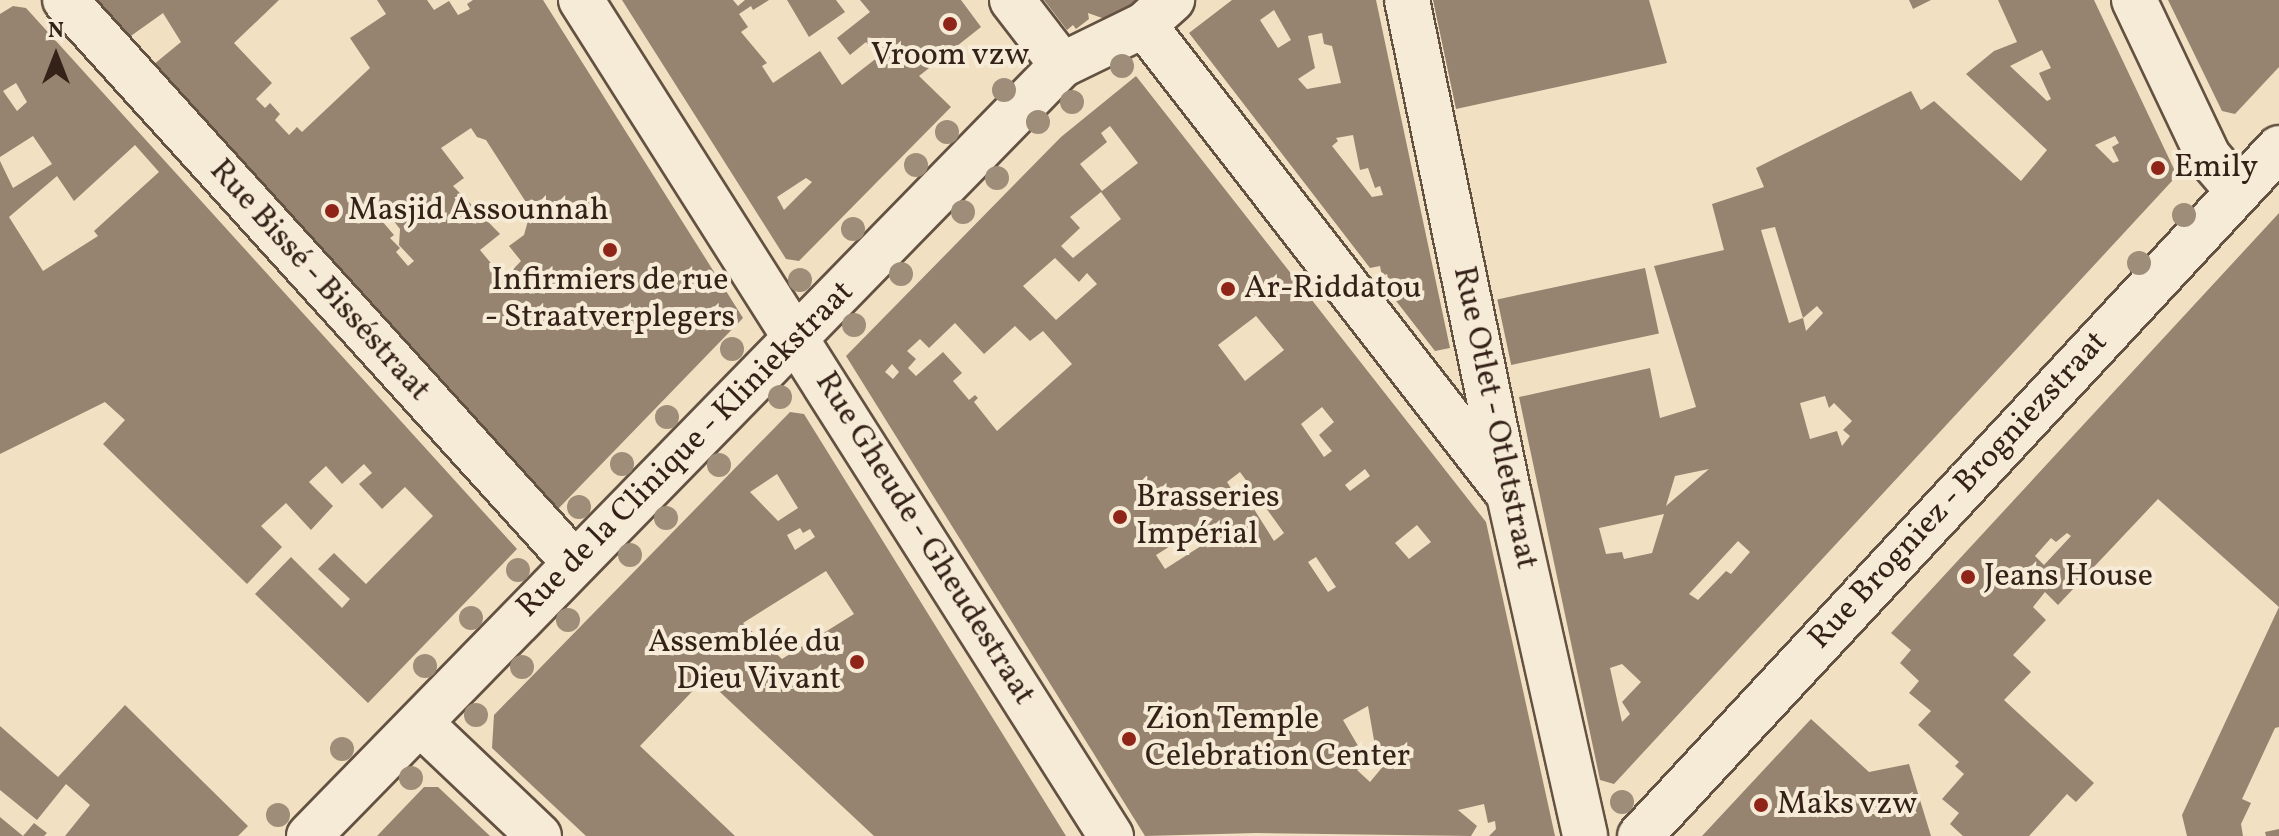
<!DOCTYPE html>
<meta charset="utf-8">
<style>
body{margin:0}
#map{position:relative;width:2279px;height:836px;overflow:hidden;background:#f1e0c2;font-family:Vollkorn,serif}
div>[style]{position:absolute}
[style*='--x']{left:calc(var(--x)*1px);top:calc(var(--y)*1px);width:calc(var(--w)*1px);rotate:calc(var(--a)*1deg)}
.building>*{inset:0;background:#968470;transform-origin:0 0}
.roads{filter:drop-shadow(2px 0 #635142) drop-shadow(-2px 0 #635142) drop-shadow(0 2px #635142) drop-shadow(0 -2px #635142)}
.minor>*{height:44px;margin:-22px;padding:0 22px;transform-origin:22px;border-radius:22px;background:#f6ebd7}
.trees>*{width:24px;height:24px;margin:-12px;border-radius:50%;background:#9e8d78}
.dots>*{width:22px;height:22px;translate:-50% -50%;box-sizing:border-box;border:4px solid #f6ebd7;border-radius:50%}
span{translate:-50% -50%;white-space:nowrap;text-align:center;line-height:1.15;-webkit-text-stroke:8px #f6ebd7;paint-order:stroke}
.poi-label{font-size:32px;color:#342118}
.left{translate:0 -50%;text-align:left}
.right{translate:-100% -50%;text-align:right}
.street-label{font-size:32px;color:#342118}
.north{position:absolute;left:16px;top:16px;width:80px;height:80px;-webkit-text-stroke:6px #f6ebd7;paint-order:stroke;rotate:0deg;font-size:22px;font-weight:700;line-height:32px;text-align:center;color:#342118}
.north::after{content:'';display:block;margin:auto;width:28px;height:36px;background:#342118;clip-path:polygon(50% 0,100% 100%,50% 72%,0 100%)}
</style>
<div id="map">
<div class="building">
<i style="clip-path:polygon(evenodd,94px 0,279px 0,234px 43px,272px 83px,256px 99px,265px 108px,270px 103px,280px 114px,275px 120px,289px 135px,297px 127px,302px 132px,370px 68px,350px 38px,386px 14px,377px 0,427px 0,434px 10px,449px 1px,458px 15px,470px 9px,467px 4px,473px 0,543px 0,743px 318px,557px 510px,153px 65px,181px 42px,163px 13px,128px 38px,94px 0,471px 128px,477px 137px,486px 140px,531px 210px,524px 235px,509px 246px,521px 261px,504px 279px,480px 250px,500px 234px,453px 186px,464px 178px,441px 148px,471px 128px,94px 0,377px 200px,400px 229px,399px 245px,414px 261px,408px 266px,396px 252px,400px 248px,390px 238px,394px 235px,369px 206px,377px 200px)"></i>
<i style="clip-path:polygon(evenodd,622px 0,733px 0,738px 6px,745px 0,769px 0,753px 10px,751px 6px,739px 14px,748px 27px,741px 32px,767px 63px,762px 66px,773px 83px,820px 51px,842px 85px,878px 57px,866px 42px,850px 55px,837px 38px,870px 12px,860px 0,961px 0,981px 27px,919px 76px,951px 107px,799px 261px,786px 259px,622px 0,806px 178px,812px 182px,784px 210px,777px 197px,806px 178px)"></i>
<i style="clip-path:polygon(787px 0,836px 0,845px 12px,809px 37px)"></i>
<i style="clip-path:polygon(1044px 0,1139px 0,1136px 7px,1120px 17px,1105px 19px,1088px 13px,1089px 19px,1076px 29px,1073px 25px,1067px 30px)"></i>
<i style="clip-path:polygon(evenodd,1232px 0,1376px 0,1450px 348px,1435px 351px,1393px 297px,1387px 274px,1382px 276px,1380px 266px,1370px 268px,1189px 33px,1232px 0,1274px 10px,1291px 40px,1278px 48px,1260px 20px,1274px 10px,1232px 0,1322px 33px,1324px 44px,1332px 46px,1341px 83px,1307px 89px,1298px 79px,1315px 68px,1308px 36px,1322px 33px,1232px 0,1353px 135px,1360px 170px,1368px 168px,1375px 188px,1380px 186px,1383px 195px,1372px 197px,1332px 146px,1338px 141px,1336px 138px,1353px 135px)"></i>
<i style="clip-path:polygon(1433px 0,1649px 0,1667px 63px,1456px 109px)"></i>
<i style="clip-path:polygon(1909px 0,1931px 0,1913px 9px)"></i>
<i style="clip-path:polygon(evenodd,1998px 0,2094px 0,2174px 169px,2172px 181px,1614px 784px,1600px 780px,1519px 397px,1650px 368px,1660px 418px,1696px 407px,1654px 266px,1724px 250px,1712px 204px,1764px 187px,1756px 168px,1911px 91px,1921px 110px,1934px 101px,2021px 181px,2047px 150px,1966px 74px,1994px 51px,2017px 42px,1998px 0,2042px 50px,2051px 68px,2039px 73px,2051px 99px,2047px 101px,2010px 66px,2042px 50px,1998px 0,2115px 136px,2119px 143px,2112px 147px,2119px 161px,2113px 163px,2095px 145px,2115px 136px,1998px 0,1775px 227px,1803px 318px,1789px 323px,1761px 230px,1775px 227px,1998px 0,1817px 306px,1823px 313px,1806px 331px,1803px 318px,1817px 306px,1998px 0,1825px 396px,1829px 408px,1834px 403px,1852px 421px,1843px 430px,1850px 436px,1842px 446px,1837px 431px,1810px 439px,1800px 403px,1825px 396px,1998px 0,1709px 469px,1666px 506px,1675px 476px,1709px 469px,1998px 0,1664px 514px,1652px 553px,1624px 559px,1622px 552px,1606px 554px,1599px 528px,1664px 514px,1998px 0,1738px 541px,1750px 552px,1731px 574px,1726px 571px,1698px 600px,1689px 594px,1738px 541px,1998px 0,1622px 664px,1641px 682px,1622px 702px,1630px 714px,1622px 722px,1610px 668px,1622px 664px)"></i>
<i style="clip-path:polygon(2168px 0,2279px 0,2279px 67px,2235px 114px,2222px 111px)"></i>
<i style="clip-path:polygon(evenodd,13px 6px,26px 8px,517px 549px,368px 703px,255px 594px,291px 557px,342px 608px,350px 599px,318px 569px,334px 553px,366px 584px,433px 516px,405px 487px,382px 509px,359px 484px,372px 473px,364px 464px,342px 484px,326px 466px,309px 482px,333px 506px,311px 530px,286px 503px,261px 526px,282px 547px,247px 584px,103px 444px,125px 420px,105px 402px,0 454px,0 161px,13px 188px,52px 164px,33px 136px,0 157px,0 14px,13px 6px,16px 83px,27px 102px,17px 111px,3px 91px,16px 83px,13px 6px,135px 145px,159px 172px,94px 231px,98px 236px,43px 271px,9px 217px,57px 176px,74px 201px,135px 145px)"></i>
<i style="clip-path:polygon(evenodd,1136px 76px,1486px 522px,1555px 836px,1489px 836px,1496px 829px,1495px 821px,1488px 823px,1484px 804px,1458px 810px,1477px 826px,1471px 836px,1256px 833px,1145px 836px,846px 356px,1061px 137px,1136px 76px,1110px 126px,1138px 163px,1102px 191px,1080px 164px,1107px 142px,1101px 133px,1110px 126px,1136px 76px,1101px 192px,1121px 219px,1073px 258px,1061px 246px,1080px 228px,1070px 217px,1101px 192px,1136px 76px,1055px 258px,1079px 282px,1087px 273px,1097px 284px,1056px 320px,1023px 286px,1055px 258px,1136px 76px,1256px 316px,1284px 350px,1245px 381px,1218px 345px,1256px 316px,1136px 76px,955px 323px,984px 354px,1015px 326px,1030px 341px,1043px 331px,1072px 364px,997px 431px,974px 402px,978px 398px,975px 395px,969px 400px,953px 381px,962px 373px,943px 352px,916px 376px,908px 368px,916px 359px,907px 351px,920px 339px,929px 348px,955px 323px,1136px 76px,892px 364px,899px 372px,893px 379px,885px 372px,892px 364px,1136px 76px,1322px 407px,1334px 422px,1319px 435px,1332px 451px,1324px 457px,1301px 424px,1322px 407px,1136px 76px,1365px 469px,1370px 476px,1350px 491px,1345px 485px,1365px 469px,1136px 76px,1240px 472px,1284px 533px,1274px 541px,1247px 498px,1240px 502px,1227px 482px,1240px 472px,1136px 76px,1417px 525px,1431px 542px,1409px 559px,1395px 543px,1417px 525px,1136px 76px,1193px 532px,1201px 546px,1165px 569px,1156px 555px,1193px 532px,1136px 76px,1316px 557px,1336px 587px,1328px 592px,1308px 562px,1316px 557px,1136px 76px,1368px 706px,1377px 757px,1385px 764px,1370px 782px,1357px 770px,1368px 763px,1343px 720px,1368px 706px)"></i>
<i style="clip-path:polygon(evenodd,2279px 213px,2279px 727px,2275px 728px,2242px 799px,2251px 803px,2241px 824px,2243px 836px,2187px 836px,2182px 815px,2279px 607px,2158px 499px,2058px 605px,2045px 592px,2033px 607px,2046px 620px,2013px 655px,2031px 672px,2004px 700px,2094px 783px,2076px 802px,2067px 794px,2029px 836px,1963px 836px,1950px 824px,1959px 813px,1942px 799px,1964px 774px,1955px 766px,1959px 762px,1918px 725px,1931px 711px,1909px 693px,1919px 681px,1900px 663px,1911px 650px,1891px 633px,2279px 213px,2067px 533px,2071px 536px,2044px 565px,2035px 556px,2051px 538px,2056px 542px,2067px 533px)"></i>
<i style="left:1645px;top:268px;width:67px;height:151px;rotate:78deg"></i>
<i style="clip-path:polygon(evenodd,790px 412px,804px 414px,1066px 836px,874px 836px,705px 678px,640px 746px,735px 836px,586px 836px,492px 748px,494px 715px,790px 412px,777px 474px,798px 508px,778px 521px,750px 492px,777px 474px,790px 412px,800px 528px,803px 533px,810px 529px,815px 537px,795px 550px,787px 535px,800px 528px,790px 412px,826px 571px,854px 614px,782px 659px,743px 623px,826px 571px)"></i>
<i style="clip-path:polygon(125px 705px,248px 826px,238px 836px,65px 836px,90px 805px,66px 784px,37px 820px,0 790px,0 726px,58px 777px)"></i>
<i style="clip-path:polygon(1811px 719px,1869px 772px,1909px 764px,1931px 836px,1702px 836px)"></i>
<i style="clip-path:polygon(424px 787px,438px 787px,490px 836px,377px 836px)"></i>
<i style="clip-path:polygon(0 817px,23px 836px,34px 823px,47px 833px,44px 836px,0 836px)"></i>
<i style="clip-path:polygon(2279px 829px,2279px 836px,2266px 836px,2265px 832px)"></i>
</div>
<div class="roads">
<div class="minor">
<i style="--x:65;--y:0;--w:758;--a:47.83"></i>
<i style="--x:581;--y:0;--w:990;--a:57.63"></i>
<i style="--x:1012;--y:0;--w:82;--a:52.4"></i>
<i style="--x:1062;--y:65;--w:91;--a:-26"></i>
<i style="--x:1144;--y:25;--w:38;--a:-42"></i>
<i style="--x:1407;--y:0;--w:505;--a:78.36"></i>
<i style="--x:1509;--y:495;--w:349;--a:77.4"></i>
<i style="--x:2134;--y:0;--w:173;--a:64.6"></i>
<i style="--x:2208;--y:156;--w:46;--a:49.4"></i>
<i style="--x:1144;--y:25;--w:585;--a:52.15"></i>
<i style="--x:420;--y:723;--w:164;--a:43.5"></i>
<i style="--x:309;--y:836;--w:1078;--a:-45.68"></i>
<i style="--x:1640;--y:836;--w:939;--a:-47.11"></i>
</div>
</div>
<div class="trees">
<i style="left:1122px;top:66px"></i>
<i style="left:1004px;top:90px"></i>
<i style="left:1072px;top:102px"></i>
<i style="left:1038px;top:122px"></i>
<i style="left:947px;top:132px"></i>
<i style="left:916px;top:165px"></i>
<i style="left:997px;top:178px"></i>
<i style="left:963px;top:212px"></i>
<i style="left:2184px;top:215px"></i>
<i style="left:853px;top:229px"></i>
<i style="left:2139px;top:263px"></i>
<i style="left:901px;top:274px"></i>
<i style="left:800px;top:280px"></i>
<i style="left:854px;top:325px"></i>
<i style="left:732px;top:349px"></i>
<i style="left:780px;top:397px"></i>
<i style="left:667px;top:417px"></i>
<i style="left:622px;top:464px"></i>
<i style="left:719px;top:465px"></i>
<i style="left:579px;top:507px"></i>
<i style="left:666px;top:518px"></i>
<i style="left:630px;top:555px"></i>
<i style="left:518px;top:570px"></i>
<i style="left:471px;top:618px"></i>
<i style="left:568px;top:620px"></i>
<i style="left:425px;top:666px"></i>
<i style="left:522px;top:667px"></i>
<i style="left:476px;top:715px"></i>
<i style="left:342px;top:749px"></i>
<i style="left:411px;top:778px"></i>
<i style="left:1622px;top:802px"></i>
<i style="left:278px;top:815px"></i>
</div>
<div class="dots">
<i style="left:950px;top:24px;background:#8f2418"></i>
<i style="left:2158px;top:168px;background:#8f2418"></i>
<i style="left:332px;top:211px;background:#8f2418"></i>
<i style="left:610px;top:250px;background:#8f2418"></i>
<i style="left:1228px;top:289px;background:#8f2418"></i>
<i style="left:1120px;top:517px;background:#8f2418"></i>
<i style="left:1968px;top:577px;background:#8f2418"></i>
<i style="left:857px;top:662px;background:#8f2418"></i>
<i style="left:1129px;top:739px;background:#8f2418"></i>
<i style="left:1761px;top:805px;background:#8f2418"></i>
</div>
<div class="poi-label">
<span style="left:950px;top:56px">Vroom vzw</span>
<span class="left" style="left:2174px;top:168px">Emily</span>
<span class="left" style="left:348px;top:211px">Masjid Assounnah</span>
<span style="left:610px;top:300px">Infirmiers de rue<br>- Straatverplegers</span>
<span class="left" style="left:1244px;top:289px">Ar-Riddatou</span>
<span class="left" style="left:1136px;top:517px">Brasseries<br>Impérial</span>
<span class="left" style="left:1984px;top:577px">Jeans House</span>
<span class="right" style="left:841px;top:662px">Assemblée du<br>Dieu Vivant</span>
<span class="left" style="left:1145px;top:739px">Zion Temple<br>Celebration Center</span>
<span class="left" style="left:1777px;top:805px">Maks vzw</span>
</div>
<div class="street-label">
<span style="left:319px;top:281px;rotate:48deg">Rue Bissé - Bisséstraat</span>
<span style="left:1494px;top:418px;rotate:78deg">Rue Otlet - Otletstraat</span>
<span style="left:686px;top:450px;rotate:-45deg">Rue de la Clinique - Kliniekstraat</span>
<span style="left:1959px;top:491px;rotate:-47deg">Rue Brogniez - Brogniezstraat</span>
<span style="left:924px;top:539px;rotate:58deg">Rue Gheude - Gheudestraat</span>
</div>
<div class="north">N</div>
</div>
